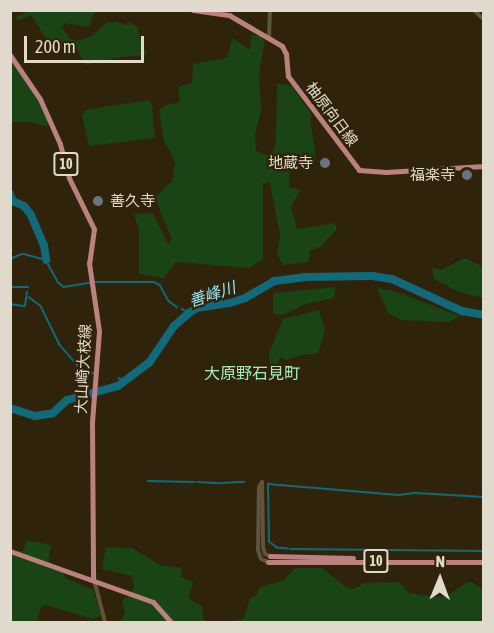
<!DOCTYPE html>
<meta charset="utf-8">
<style>
body{margin:0}
#map{position:relative;width:494px;height:633px;overflow:hidden;background:#30230c;font-family:"Asap Condensed","Noto Sans JP",sans-serif}
div>[style]{position:absolute}
[style*='--x']{left:calc(var(--x)*1px);top:calc(var(--y)*1px);width:calc(var(--w)*1px);rotate:calc(var(--a)*1deg)}
.green>*{inset:0;background:#1a4415}
.stream>*{height:1.5px;margin:-0.75px;padding:0 0.75px;transform-origin:0.75px;border-radius:0.75px;background:#116979}
.river>*{height:8px;margin:-4px;padding:0 4px;transform-origin:4px;border-radius:4px;background:#116979}
.minor>*{height:4px;margin:-2px;padding:0 2px;transform-origin:2px;border-radius:2px;background:#61533b}
.major>*{height:5px;margin:-2.5px;padding:0 2.5px;transform-origin:2.5px;border-radius:2.5px;background:#ba817f}
.dots>*{width:16px;height:16px;translate:-50% -50%;box-sizing:border-box;border:3px solid #30230c;border-radius:50%}
span{translate:-50% -50%;white-space:nowrap;text-align:center;line-height:1.15;-webkit-text-stroke:4.5px #30230c;paint-order:stroke}
.shield-label span{padding:2px 4px;background:#30230c;border:2px solid;border-radius:4px;-webkit-text-stroke-width:0}
.shield-label{font-size:14px;color:#e1d9cb;font-weight:700}
.street-label{font-size:15px;color:#e1d9cb}
.poi-label{font-size:15px;color:#e1d9cb}
.right{translate:-100% -50%;text-align:right}
.left{translate:0 -50%;text-align:left}
.water-label{font-size:16px;color:#9be6f8;font-style:italic}
.neighbourhood-label{font-size:16px;color:#a2ecbc}
.frame{position:absolute;inset:0;border:12px solid #e1d9cb;pointer-events:none}
.north{position:absolute;left:410px;top:549px;width:60px;height:60px;-webkit-text-stroke:4px #30230c;paint-order:stroke;rotate:1deg;font-size:16px;font-weight:700;line-height:24px;text-align:center;color:#e1d9cb}
.north::after{content:'';display:block;margin:auto;width:21px;height:27px;background:#e1d9cb;clip-path:polygon(50% 0,100% 100%,50% 72%,0 100%)}
.scale{position:absolute;left:24px;top:36px;width:120px;height:27px;box-sizing:border-box;border:3px solid #e1d9cb;border-top:0;padding-left:8px;font-size:18px;line-height:21px;white-space:nowrap;color:#e1d9cb;-webkit-text-stroke:4px #30230c;paint-order:stroke}
</style>
<div id="map">
<div class="green">
<i style="clip-path:polygon(29px 10px,97px 11px,92px 16px,89px 27px,64px 23px,62px 27px,70px 39px,76px 41px,92px 36px,106px 23px,116px 22px,127px 25px,129px 22px,138px 27px,139px 37px,147px 55px,121px 57px,86px 65px,77px 49px,57px 48px,57px 43px,47px 40px,31px 15px,18px 21px,16px 17px)"></i>
<i style="clip-path:polygon(251px 35px,260px 36px,265px 41px,259px 73px,261px 111px,255px 134px,256px 151px,271px 157px,276px 140px,277px 83px,292px 86px,312px 115px,310px 121px,315px 148px,315px 165px,289px 166px,289px 187px,300px 190px,291px 207px,297px 229px,336px 223px,336px 230px,320px 247px,310px 251px,308px 262px,283px 265px,277px 254px,280px 235px,270px 183px,263px 183px,263px 259px,249px 268px,176px 262px,163px 278px,139px 274px,139px 230px,134px 214px,153px 213px,168px 244px,172px 240px,155px 198px,172px 181px,175px 164px,170px 150px,164px 142px,159px 110px,166px 105px,180px 102px,178px 87px,192px 83px,193px 64px,227px 58px,232px 38px,250px 50px)"></i>
<i style="clip-path:polygon(10px 59px,35px 89px,49px 124px,45px 126px,31px 122px,11px 122px)"></i>
<i style="clip-path:polygon(149px 100px,152px 104px,155px 138px,89px 146px,82px 116px,85px 110px)"></i>
<i style="clip-path:polygon(465px 258px,483px 267px,483px 298px,459px 292px,434px 279px,432px 268px,441px 270px)"></i>
<i style="clip-path:polygon(336px 287px,334px 298px,306px 304px,282px 315px,273px 314px,273px 293px)"></i>
<i style="clip-path:polygon(377px 288px,397px 292px,459px 316px,449px 322px,401px 320px,388px 313px)"></i>
<i style="clip-path:polygon(319px 310px,325px 330px,318px 354px,301px 355px,287px 360px,280px 357px,275px 375px,270px 371px,269px 353px,283px 319px)"></i>
<i style="clip-path:polygon(26px 540px,51px 545px,48px 565px,61px 569px,66px 578px,93px 590px,101px 616px,94px 619px,45px 605px,40px 609px,37px 622px,11px 622px,10px 551px,24px 551px)"></i>
<i style="clip-path:polygon(106px 547px,132px 548px,160px 565px,182px 568px,181px 577px,193px 582px,189px 596px,191px 600px,202px 606px,204px 620px,214px 622px,120px 622px,125px 613px,122px 600px,130px 595px,134px 587px,132px 576px,102px 569px)"></i>
<i style="clip-path:polygon(295px 568px,322px 568px,346px 587px,353px 589px,365px 583px,399px 582px,409px 593px,429px 596px,446px 597px,467px 582px,471px 582px,483px 589px,483px 622px,232px 622px,244px 618px,250px 598px,257px 594px,260px 587px,284px 580px)"></i>
</div>
<div class="stream">
<i style="--x:10;--y:185;--w:19;--a:69"></i>
<i style="--x:24;--y:254;--w:23;--a:15"></i>
<i style="--x:46;--y:260;--w:25;--a:61"></i>
<i style="--x:58;--y:282;--w:8;--a:40"></i>
<i style="--x:64;--y:287;--w:26;--a:-9"></i>
<i style="--x:10;--y:259;--w:13;--a:-23"></i>
<i style="--x:95;--y:282;--w:59;--a:0"></i>
<i style="--x:154;--y:282;--w:7;--a:27"></i>
<i style="--x:160;--y:285;--w:18;--a:61"></i>
<i style="--x:169;--y:301;--w:10;--a:37"></i>
<i style="--x:10;--y:287;--w:18;--a:0"></i>
<i style="--x:29;--y:297;--w:15;--a:37"></i>
<i style="--x:41;--y:306;--w:43;--a:64"></i>
<i style="--x:60;--y:345;--w:32;--a:49"></i>
<i style="--x:81;--y:369;--w:13;--a:18"></i>
<i style="--x:10;--y:304;--w:15;--a:8"></i>
<i style="--x:25;--y:306;--w:14;--a:-82"></i>
<i style="--x:182;--y:309;--w:8;--a:30"></i>
<i style="--x:119;--y:378;--w:8;--a:23"></i>
<i style="--x:148;--y:481;--w:47;--a:1.2"></i>
<i style="--x:198;--y:482;--w:22;--a:3"></i>
<i style="--x:222;--y:483;--w:22;--a:-3"></i>
<i style="--x:288;--y:549;--w:11;--a:-175"></i>
<i style="--x:277;--y:548;--w:10;--a:-143"></i>
<i style="--x:269;--y:542;--w:58;--a:-91"></i>
<i style="--x:268;--y:484;--w:131;--a:4.8"></i>
<i style="--x:399;--y:495;--w:17;--a:-7"></i>
<i style="--x:416;--y:493;--w:68;--a:3.4"></i>
<i style="--x:290;--y:549;--w:194;--a:0.6"></i>
</div>
<div class="river">
<i style="--x:10;--y:200;--w:15;--a:23"></i>
<i style="--x:24;--y:206;--w:11;--a:52"></i>
<i style="--x:31;--y:215;--w:33;--a:67"></i>
<i style="--x:44;--y:245;--w:15;--a:82"></i>
<i style="--x:10;--y:408;--w:26;--a:18"></i>
<i style="--x:35;--y:416;--w:18;--a:-9"></i>
<i style="--x:53;--y:413;--w:19;--a:-43"></i>
<i style="--x:67;--y:400;--w:53;--a:-15.4"></i>
<i style="--x:118;--y:386;--w:39;--a:-37"></i>
<i style="--x:149;--y:363;--w:45;--a:-56"></i>
<i style="--x:174;--y:326;--w:20;--a:-41"></i>
<i style="--x:189;--y:313;--w:9;--a:-32"></i>
<i style="--x:197;--y:308;--w:33;--a:-9"></i>
<i style="--x:230;--y:303;--w:16;--a:-18"></i>
<i style="--x:245;--y:298;--w:34;--a:-30"></i>
<i style="--x:274;--y:281;--w:31;--a:-7"></i>
<i style="--x:305;--y:277;--w:67;--a:-0.9"></i>
<i style="--x:372;--y:276;--w:20;--a:9"></i>
<i style="--x:392;--y:279;--w:77;--a:24.6"></i>
<i style="--x:462;--y:311;--w:22;--a:10"></i>
</div>
<div class="minor">
<i style="--x:474;--y:10;--w:14;--a:45"></i>
<i style="--x:269;--y:37;--w:27;--a:-88"></i>
<i style="--x:262;--y:482;--w:6;--a:121"></i>
<i style="--x:259;--y:487;--w:63;--a:90.9"></i>
<i style="--x:258;--y:550;--w:9;--a:72"></i>
<i style="--x:261;--y:559;--w:8;--a:23"></i>
<i style="--x:262;--y:482;--w:65;--a:89.1"></i>
<i style="--x:263;--y:547;--w:7;--a:74"></i>
<i style="--x:265;--y:554;--w:5;--a:22"></i>
<i style="--x:94;--y:580;--w:43;--a:75.3"></i>
</div>
<div class="major">
<i style="--x:193;--y:10;--w:36;--a:8"></i>
<i style="--x:229;--y:15;--w:61;--a:30.3"></i>
<i style="--x:282;--y:46;--w:9;--a:63"></i>
<i style="--x:286;--y:54;--w:22;--a:85"></i>
<i style="--x:288;--y:76;--w:118;--a:52.9"></i>
<i style="--x:359;--y:170;--w:27;--a:4"></i>
<i style="--x:386;--y:172;--w:98;--a:-3.5"></i>
<i style="--x:10;--y:55;--w:53;--a:55.7"></i>
<i style="--x:40;--y:99;--w:49;--a:66"></i>
<i style="--x:60;--y:144;--w:35;--a:75"></i>
<i style="--x:69;--y:178;--w:57;--a:63.9"></i>
<i style="--x:94;--y:229;--w:34;--a:98"></i>
<i style="--x:89;--y:263;--w:69;--a:81.6"></i>
<i style="--x:99;--y:331;--w:92;--a:94.4"></i>
<i style="--x:92;--y:423;--w:156;--a:89.6"></i>
<i style="--x:10;--y:551;--w:152;--a:19.6"></i>
<i style="--x:153;--y:602;--w:27;--a:48"></i>
<i style="--x:270;--y:556;--w:83;--a:1.4"></i>
<i style="--x:268;--y:562;--w:216;--a:0"></i>
</div>
<div class="dots">
<i style="left:325px;top:163px;background:#6b7280"></i>
<i style="left:467px;top:175px;background:#6b7280"></i>
<i style="left:98px;top:201px;background:#6b7280"></i>
</div>
<div class="shield-label">
<span style="left:66px;top:164px">10</span>
<span style="left:376px;top:561px">10</span>
</div>
<div class="street-label">
<span style="left:332px;top:114px;rotate:53deg">柚原向日線</span>
<span style="left:83px;top:369px;rotate:-87deg">大山崎大枝線</span>
</div>
<div class="poi-label">
<span class="right" style="left:313px;top:163px">地蔵寺</span>
<span class="right" style="left:455px;top:175px">福楽寺</span>
<span class="left" style="left:110px;top:201px">善久寺</span>
</div>
<div class="water-label">
<span style="left:212px;top:294px;rotate:-18deg">善峰川</span>
</div>
<div class="neighbourhood-label">
<span style="left:252px;top:373px">大原野石見町</span>
</div>
<div class="frame"></div>
<div class="north">N</div>
<div class="scale">200 m</div>
</div>
